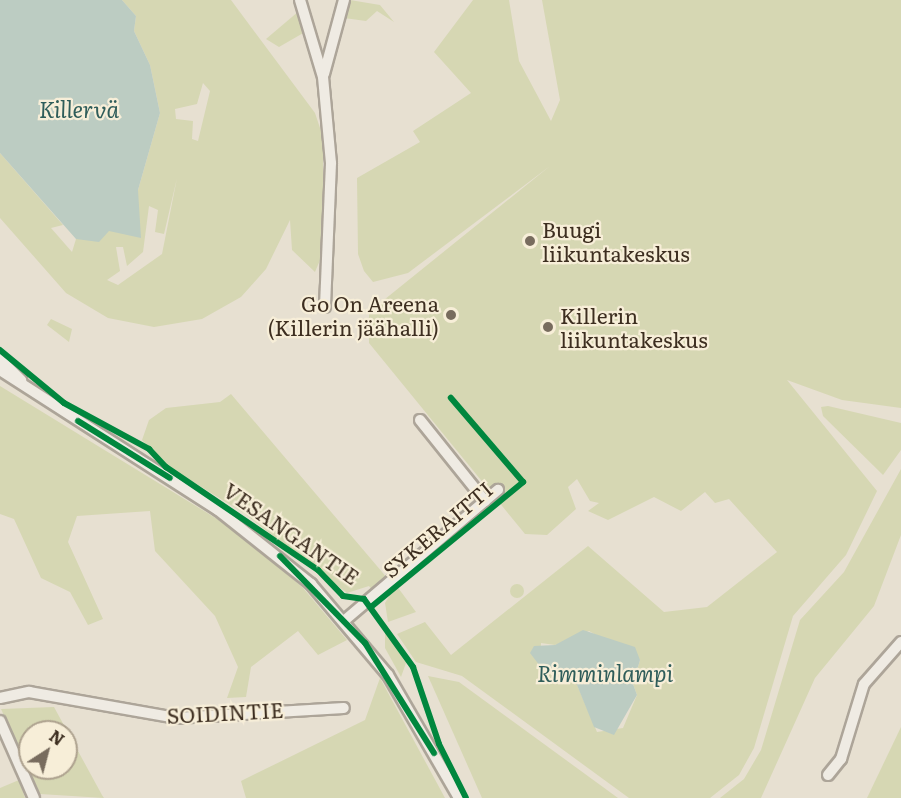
<!DOCTYPE html>
<meta charset="utf-8">
<style>
body{margin:0}
#map{position:relative;width:901px;height:798px;overflow:hidden;background:#e7e0d1;font-family:Literata,serif}
div>[style]{position:absolute}
[style*='--x']{left:calc(var(--x)*1px);top:calc(var(--y)*1px);width:calc(var(--w)*1px);rotate:calc(var(--a)*1deg)}
.green>*{inset:0;background:#d6d7b3}
.round{border-radius:50%}
.water>*{inset:0;background:#bcccc2}
.roads{filter:drop-shadow(2px 0 #ada599) drop-shadow(-2px 0 #ada599) drop-shadow(0 2px #ada599) drop-shadow(0 -2px #ada599)}
.minor>*{height:10px;margin:-5px;padding:0 5px;transform-origin:5px;border-radius:5px;background:#efebe3}
.cycleway>*{height:6px;margin:-3px;padding:0 3px;transform-origin:3px;border-radius:3px;background:#00873e}
.dots>*{width:16px;height:16px;translate:-50% -50%;box-sizing:border-box;border:3px solid #f7eed8;border-radius:50%}
span{translate:-50% -50%;white-space:nowrap;text-align:center;line-height:1.15;-webkit-text-stroke:4.5px #f7eed8;paint-order:stroke}
.poi-label{font-size:21px;color:#3d2e20}
.left{translate:0 -50%;text-align:left}
.right{translate:-100% -50%;text-align:right}
.street-label{font-size:21px;color:#3d2e20}
.water-label{font-size:22px;color:#2f5d5a;font-style:italic}
.north{position:absolute;left:18px;top:720px;width:60px;height:60px;box-sizing:border-box;background:#f7eed8;border:2px solid #ada18e;border-radius:50%;rotate:36deg;font-size:16px;font-weight:700;line-height:24px;text-align:center;color:#3d2e20}
.north::after{content:'';display:block;margin:auto;width:21px;height:27px;background:#786c5e;clip-path:polygon(50% 0,100% 100%,50% 72%,0 100%)}
</style>
<div id="map">
<div class="green">
<i style="clip-path:polygon(evenodd,122px 0,231px 0,315px 113px,323px 137px,323px 253px,315px 272px,292px 250px,290px 220px,266px 269px,241px 297px,202px 319px,154px 327px,108px 318px,66px 293px,0 218px,0 153px,63px 225px,51px 228px,72px 252px,76px 239px,86px 237px,138px 190px,160px 113px,150px 65px,134px 31px,136px 16px,122px 0,203px 83px,210px 91px,198px 141px,192px 139px,193px 121px,176px 119px,175px 109px,197px 104px,203px 83px,122px 0,177px 178px,162px 254px,118px 285px,107px 280px,120px 271px,116px 247px,123px 247px,127px 266px,143px 252px,149px 206px,158px 210px,155px 232px,164px 234px,177px 178px)"></i>
<i style="clip-path:polygon(350px 0,380px 5px,394px 22px,377px 11px,366px 21px,344px 18px)"></i>
<i style="clip-path:polygon(evenodd,473px 0,509px 0,519px 61px,551px 121px,560px 100px,542px 0,901px 0,901px 408px,842px 400px,787px 380px,877px 491px,846px 555px,793px 616px,754px 748px,739px 775px,710px 798px,629px 798px,462px 676px,416px 662px,397px 634px,425px 622px,451px 655px,588px 546px,664px 612px,707px 607px,777px 552px,729px 499px,715px 503px,705px 492px,681px 511px,654px 497px,608px 520px,588px 511px,599px 503px,590px 501px,577px 479px,568px 487px,576px 509px,547px 535px,525px 534px,369px 343px,369px 312px,550px 166px,408px 273px,373px 282px,364px 271px,358px 254px,357px 178px,420px 142px,413px 131px,471px 93px,434px 52px,473px 0,589px 631px,640px 660px,633px 684px,637px 695px,623px 728px,597px 732px,575px 680px,540px 666px,541px 643px,555px 645px,589px 631px)"></i>
<i style="clip-path:polygon(299px 11px,305px 32px,279px 47px,266px 39px)"></i>
<i style="clip-path:polygon(51px 319px,72px 329px,69px 342px,47px 325px)"></i>
<i style="clip-path:polygon(0 386px,240px 533px,303px 588px,347px 640px,318px 655px,298px 631px,251px 667px,246px 697px,227px 698px,238px 667px,215px 616px,155px 551px,150px 511px,77px 516px,68px 542px,103px 619px,88px 625px,70px 592px,41px 578px,14px 519px,0 514px)"></i>
<i style="clip-path:polygon(231px 394px,388px 579px,373px 591px,369px 586px,347px 593px,245px 514px,166px 465px,142px 440px,149px 420px,166px 408px,220px 402px)"></i>
<i style="clip-path:polygon(828px 406px,901px 423px,901px 450px,883px 475px,823px 416px,821px 407px)"></i>
<i style="clip-path:polygon(901px 469px,901px 535px,874px 606px,815px 678px,761px 798px,720px 798px,744px 779px,761px 750px,800px 620px,844px 572px)"></i>
<i class="round" style="left:510px;top:584px;width:14px;height:14px"></i>
<i style="clip-path:polygon(396px 585px,416px 612px,388px 622px,385px 603px)"></i>
<i style="clip-path:polygon(385px 631px,406px 663px,401px 677px,385px 648px)"></i>
<i style="clip-path:polygon(428px 676px,459px 682px,618px 798px,482px 798px)"></i>
<i style="clip-path:polygon(380px 678px,445px 798px,246px 798px,241px 781px,365px 720px)"></i>
<i style="clip-path:polygon(evenodd,54px 707px,102px 795px,104px 798px,40px 794px,1px 709px,54px 707px,30px 732px,66px 732px,66px 768px,30px 768px,30px 732px)"></i>
<i style="clip-path:polygon(901px 727px,901px 798px,867px 798px)"></i>
<i style="clip-path:polygon(19px 780px,25px 798px,0 798px,0 788px)"></i>
</div>
<div class="water">
<i style="clip-path:polygon(0 0,122px 0,136px 16px,134px 31px,150px 65px,160px 113px,138px 190px,141px 238px,109px 231px,99px 242px,76px 239px,0 153px)"></i>
<i style="clip-path:polygon(583px 630px,635px 647px,640px 660px,633px 684px,637px 695px,614px 735px,594px 727px,575px 680px,540px 666px,530px 653px,534px 646px,555px 645px)"></i>
</div>
<div class="roads">
<div class="minor">
<i style="--x:300;--y:0;--w:80;--a:73.4"></i>
<i style="--x:323;--y:77;--w:86;--a:84.7"></i>
<i style="--x:331;--y:163;--w:144;--a:92.4"></i>
<i style="--x:324;--y:74;--w:77;--a:-74.9"></i>
<i style="--x:0;--y:359;--w:30;--a:45"></i>
<i style="--x:0;--y:370;--w:259;--a:32.7"></i>
<i style="--x:218;--y:510;--w:119;--a:38.5"></i>
<i style="--x:311;--y:584;--w:119;--a:49.8"></i>
<i style="--x:388;--y:675;--w:142;--a:60"></i>
<i style="--x:420;--y:420;--w:104;--a:51.3"></i>
<i style="--x:345;--y:620;--w:201;--a:-40.4"></i>
<i style="--x:0;--y:698;--w:30;--a:-12"></i>
<i style="--x:29;--y:692;--w:149;--a:10"></i>
<i style="--x:176;--y:718;--w:168;--a:-3.4"></i>
<i style="--x:0;--y:721;--w:84;--a:66.2"></i>
<i style="--x:828;--y:775;--w:21;--a:-51"></i>
<i style="--x:841;--y:759;--w:78;--a:-73"></i>
<i style="--x:864;--y:684;--w:56;--a:-48.6"></i>
</div>
</div>
<div class="cycleway">
<i style="--x:0;--y:350;--w:83;--a:39.6"></i>
<i style="--x:64;--y:403;--w:97;--a:28.4"></i>
<i style="--x:149;--y:449;--w:25;--a:47"></i>
<i style="--x:166;--y:467;--w:184;--a:34.1"></i>
<i style="--x:318;--y:570;--w:36;--a:46"></i>
<i style="--x:343;--y:596;--w:21;--a:8"></i>
<i style="--x:364;--y:599;--w:84;--a:54.2"></i>
<i style="--x:413;--y:667;--w:81;--a:71.3"></i>
<i style="--x:439;--y:744;--w:60;--a:63.4"></i>
<i style="--x:78;--y:421;--w:108;--a:31.8"></i>
<i style="--x:280;--y:556;--w:122;--a:45.7"></i>
<i style="--x:365;--y:643;--w:130;--a:57.9"></i>
<i style="--x:371;--y:607;--w:197;--a:-39.4"></i>
<i style="--x:523;--y:482;--w:111;--a:-130.6"></i>
</div>
<div class="dots">
<i style="left:530px;top:241px;background:#786c5e"></i>
<i style="left:451px;top:315px;background:#786c5e"></i>
<i style="left:548px;top:327px;background:#786c5e"></i>
</div>
<div class="poi-label">
<span class="left" style="left:542px;top:241px">Buugi<br>liikuntakeskus</span>
<span class="right" style="left:439px;top:315px">Go On Areena<br>(Killerin jäähalli)</span>
<span class="left" style="left:560px;top:327px">Killerin<br>liikuntakeskus</span>
</div>
<div class="street-label">
<span style="left:437px;top:529px;rotate:-40deg">SYKERAITTI</span>
<span style="left:292px;top:533px;rotate:35deg">VESANGANTIE</span>
<span style="left:225px;top:712px;rotate:-3deg">SOIDINTIE</span>
</div>
<div class="water-label">
<span style="left:79px;top:109px">Killervä</span>
<span style="left:605px;top:673px">Rimminlampi</span>
</div>
<div class="north">N</div>
</div>
